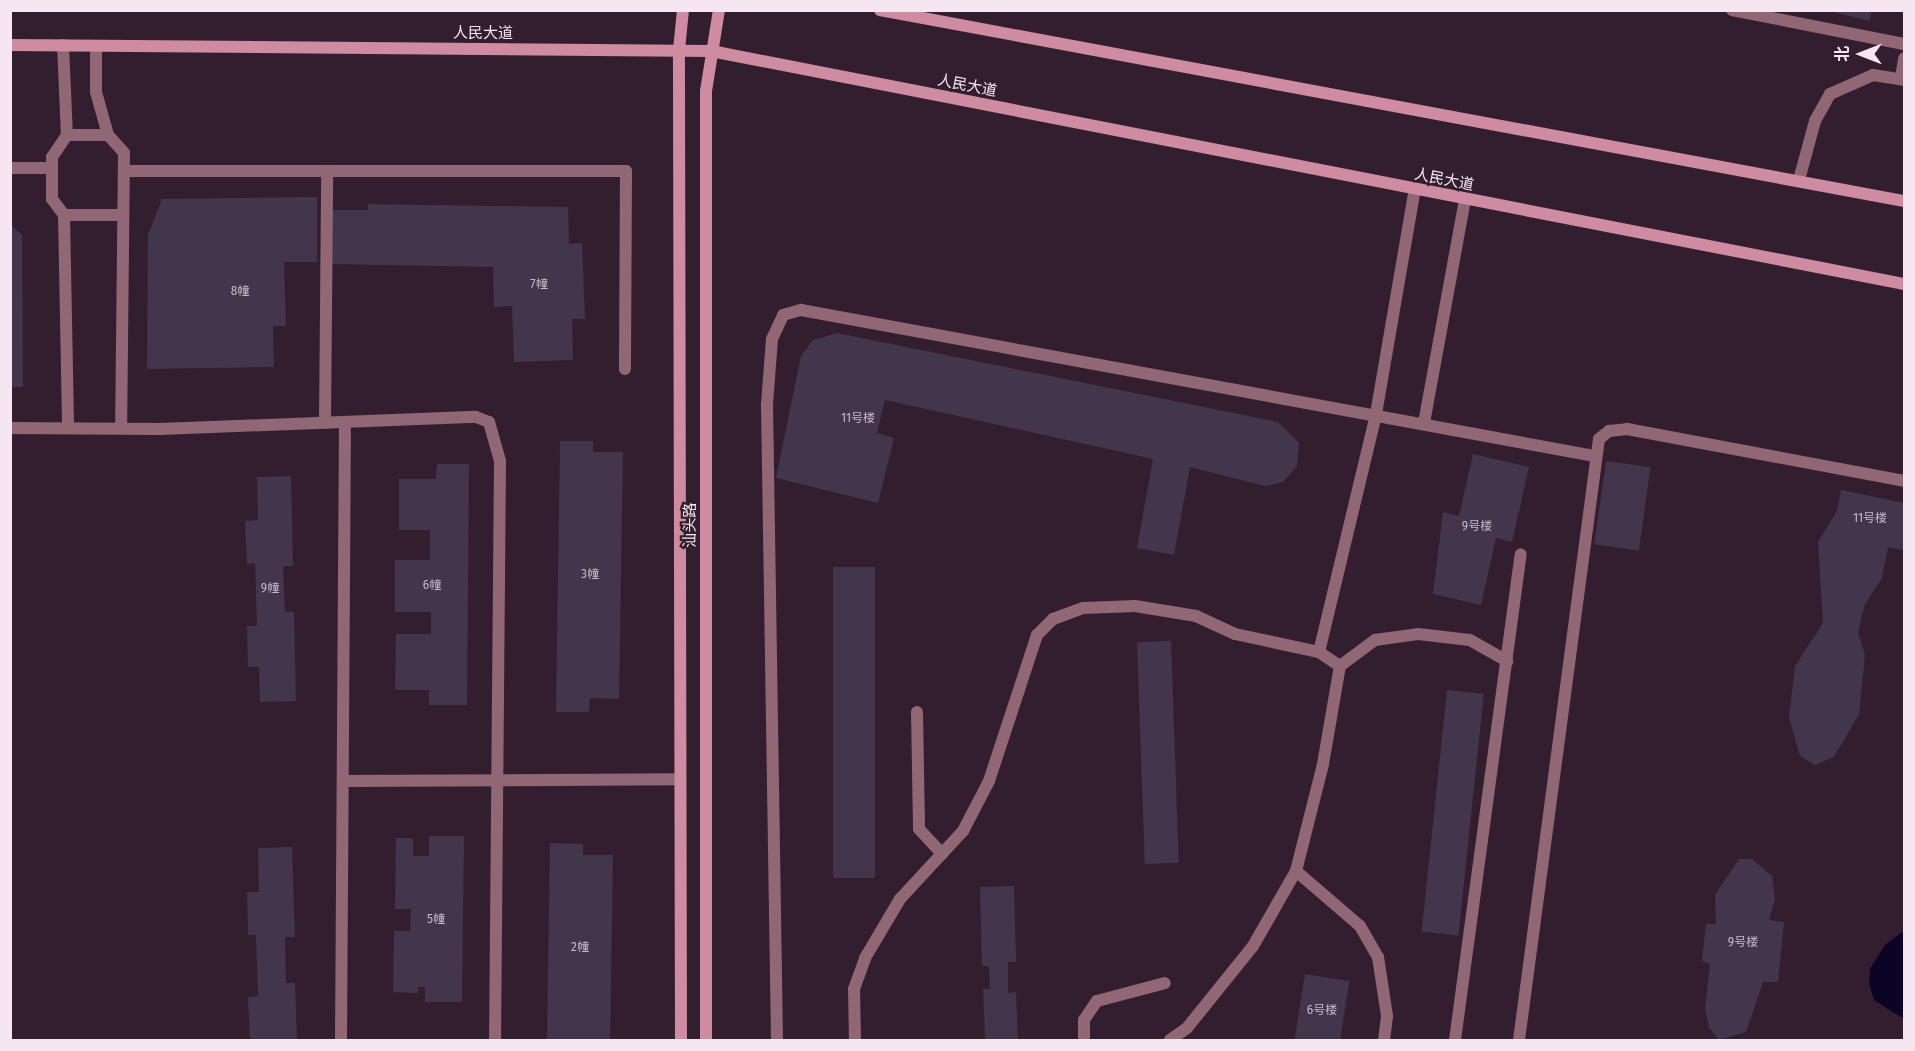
<!DOCTYPE html>
<meta charset="utf-8">
<style>
body{margin:0}
#map{position:relative;width:1915px;height:1051px;overflow:hidden;background:#331e2f;font-family:"Fira Sans","Noto Sans SC",sans-serif}
div>[style]{position:absolute}
[style*='--x']{left:calc(var(--x)*1px);top:calc(var(--y)*1px);width:calc(var(--w)*1px);rotate:calc(var(--a)*1deg)}
.water>*{inset:0;background:#0c0426}
.building>*{inset:0;background:#42354c;transform-origin:0 0}
.lane>*{height:12px;margin:-6px;padding:0 6px;transform-origin:6px;border-radius:6px;background:#916775}
.street>*{height:12px;margin:-6px;padding:0 6px;transform-origin:6px;border-radius:6px;background:#916775}
.secondary>*{height:12px;margin:-6px;padding:0 6px;transform-origin:6px;border-radius:6px;background:#ce8ba1}
span{translate:-50% -50%;white-space:nowrap;text-align:center;line-height:1.15;-webkit-text-stroke:4.5px #331e2f;paint-order:stroke}
.number-label{font-size:12px;color:#c8bac8}
.number-label span{-webkit-text-stroke-width:0}
.street-label{font-size:15px;color:#f5e6f1}
.frame{position:absolute;inset:0;border:12px solid #f5e6f1;pointer-events:none}
.north{position:absolute;left:1831px;top:24px;width:60px;height:60px;-webkit-text-stroke:4px #331e2f;paint-order:stroke;rotate:270deg;font-size:16px;font-weight:700;line-height:24px;text-align:center;color:#f5e6f1}
.north::after{content:'';display:block;margin:auto;width:21px;height:27px;background:#f5e6f1;clip-path:polygon(50% 0,100% 100%,50% 72%,0 100%)}
</style>
<div id="map">
<div class="water">
<i style="clip-path:polygon(1904px 931px,1904px 1019px,1874px 1000px,1869px 983px,1870px 969px,1885px 945px)"></i>
</div>
<div class="building">
<i style="clip-path:polygon(1826px 10px,1872px 10px,1869px 21px)"></i>
<i style="clip-path:polygon(317px 197px,317px 262px,284px 262px,286px 326px,273px 326px,274px 367px,147px 369px,148px 235px,162px 199px)"></i>
<i style="clip-path:polygon(368px 204px,568px 207px,569px 244px,582px 243px,585px 319px,572px 319px,573px 360px,514px 362px,512px 306px,494px 307px,493px 267px,332px 264px,332px 210px,368px 210px)"></i>
<i style="clip-path:polygon(10px 224px,22px 235px,23px 387px,10px 387px)"></i>
<i style="clip-path:polygon(837px 333px,1278px 422px,1299px 443px,1297px 466px,1283px 482px,1265px 486px,1190px 467px,1174px 555px,1137px 548px,1153px 459px,885px 400px,877px 433px,894px 438px,878px 503px,776px 478px,801px 356px,813px 340px)"></i>
<i style="clip-path:polygon(560px 441px,593px 441px,593px 452px,623px 452px,619px 699px,590px 698px,589px 712px,556px 712px)"></i>
<i style="clip-path:polygon(1473px 454px,1529px 467px,1512px 542px,1496px 538px,1481px 605px,1433px 594px,1443px 512px,1459px 516px)"></i>
<i style="left:1606px;top:461px;width:45px;height:84px;rotate:8deg"></i>
<i style="clip-path:polygon(437px 464px,469px 464px,467px 705px,429px 705px,429px 690px,395px 690px,396px 634px,431px 634px,431px 612px,395px 612px,395px 560px,430px 560px,430px 530px,399px 530px,399px 479px,436px 479px)"></i>
<i style="clip-path:polygon(291px 476px,293px 566px,283px 566px,285px 612px,294px 612px,296px 701px,260px 702px,259px 667px,248px 667px,247px 626px,257px 626px,255px 563px,247px 564px,245px 521px,258px 520px,257px 477px)"></i>
<i style="clip-path:polygon(1841px 490px,1904px 503px,1904px 550px,1888px 547px,1882px 578px,1865px 604px,1858px 632px,1865px 655px,1859px 714px,1834px 757px,1815px 765px,1800px 756px,1789px 718px,1795px 666px,1823px 623px,1818px 542px,1837px 511px)"></i>
<i style="left:833px;top:567px;width:42px;height:311px"></i>
<i style="left:1171px;top:641px;width:222px;height:34px;rotate:88deg"></i>
<i style="left:1447px;top:690px;width:37px;height:243px;rotate:6deg"></i>
<i style="clip-path:polygon(429px 836px,464px 836px,462px 1002px,425px 1002px,425px 987px,418px 987px,418px 993px,393px 992px,394px 931px,410px 931px,411px 909px,395px 909px,396px 838px,413px 838px,413px 856px,429px 856px)"></i>
<i style="clip-path:polygon(550px 843px,583px 844px,583px 855px,613px 855px,610px 1040px,547px 1040px)"></i>
<i style="clip-path:polygon(292px 847px,295px 937px,285px 937px,286px 983px,295px 983px,297px 1040px,260px 1040px,250px 1038px,248px 997px,258px 996px,256px 935px,248px 935px,247px 892px,259px 892px,258px 848px)"></i>
<i style="clip-path:polygon(1739px 859px,1752px 859px,1772px 876px,1775px 899px,1769px 920px,1784px 922px,1778px 982px,1763px 982px,1746px 1032px,1719px 1040px,1709px 1028px,1705px 1008px,1710px 964px,1702px 961px,1706px 924px,1716px 924px,1715px 895px)"></i>
<i style="clip-path:polygon(1014px 886px,1016px 962px,1008px 962px,1008px 993px,1016px 992px,1018px 1040px,985px 1040px,983px 989px,990px 989px,989px 966px,982px 966px,980px 887px)"></i>
<i style="left:1305px;top:974px;width:45px;height:67px;rotate:9deg"></i>
</div>
<div class="lane">
<i style="--x:1732;--y:10;--w:175;--a:11.2"></i>
<i style="--x:63;--y:45;--w:90;--a:87.5"></i>
<i style="--x:67;--y:135;--w:27;--a:124"></i>
<i style="--x:52;--y:157;--w:42;--a:90"></i>
<i style="--x:52;--y:199;--w:20;--a:53"></i>
<i style="--x:64;--y:215;--w:213;--a:88.9"></i>
<i style="--x:96;--y:46;--w:46;--a:90"></i>
<i style="--x:96;--y:92;--w:45;--a:74.4"></i>
<i style="--x:108;--y:135;--w:24;--a:48"></i>
<i style="--x:124;--y:153;--w:275;--a:90.6"></i>
<i style="--x:1901;--y:78;--w:20;--a:-81"></i>
<i style="--x:67;--y:135;--w:41;--a:0"></i>
<i style="--x:10;--y:168;--w:42;--a:0"></i>
<i style="--x:125;--y:171;--w:501;--a:0"></i>
<i style="--x:626;--y:171;--w:198;--a:90.3"></i>
<i style="--x:64;--y:215;--w:56;--a:0"></i>
<i style="--x:325;--y:423;--w:252;--a:-89.5"></i>
<i style="--x:1424;--y:423;--w:228;--a:-79.6"></i>
<i style="--x:10;--y:428;--w:150;--a:0.4"></i>
<i style="--x:160;--y:429;--w:316;--a:-2.2"></i>
<i style="--x:476;--y:417;--w:14;--a:21"></i>
<i style="--x:489;--y:422;--w:41;--a:74.2"></i>
<i style="--x:500;--y:461;--w:579;--a:90.49"></i>
<i style="--x:1319;--y:652;--w:245;--a:-76.5"></i>
<i style="--x:1376;--y:414;--w:228;--a:-80.2"></i>
<i style="--x:917;--y:712;--w:117;--a:89"></i>
<i style="--x:919;--y:829;--w:34;--a:47"></i>
<i style="--x:343;--y:781;--w:337;--a:-0.3"></i>
<i style="--x:1296;--y:871;--w:84;--a:40.7"></i>
<i style="--x:1360;--y:926;--w:36;--a:60"></i>
<i style="--x:1378;--y:957;--w:60;--a:81.3"></i>
<i style="--x:1387;--y:1016;--w:24;--a:97"></i>
<i style="--x:341;--y:1040;--w:618;--a:-89.63"></i>
<i style="--x:777;--y:1040;--w:636;--a:-90.9"></i>
<i style="--x:767;--y:404;--w:65;--a:-85.6"></i>
<i style="--x:772;--y:339;--w:26;--a:-65"></i>
<i style="--x:783;--y:315;--w:19;--a:-16"></i>
<i style="--x:801;--y:310;--w:806;--a:10.43"></i>
<i style="--x:855;--y:1040;--w:51;--a:-91.1"></i>
<i style="--x:854;--y:989;--w:33;--a:-70"></i>
<i style="--x:865;--y:958;--w:69;--a:-59.3"></i>
<i style="--x:900;--y:899;--w:93;--a:-47.2"></i>
<i style="--x:963;--y:831;--w:56;--a:-62.5"></i>
<i style="--x:989;--y:781;--w:154;--a:-71.8"></i>
<i style="--x:1037;--y:635;--w:23;--a:-45"></i>
<i style="--x:1053;--y:619;--w:33;--a:-20"></i>
<i style="--x:1084;--y:608;--w:51;--a:-2.2"></i>
<i style="--x:1135;--y:606;--w:62;--a:9.3"></i>
<i style="--x:1196;--y:616;--w:43;--a:24.8"></i>
<i style="--x:1235;--y:634;--w:86;--a:12.1"></i>
<i style="--x:1319;--y:652;--w:25;--a:34"></i>
<i style="--x:1084;--y:1040;--w:20;--a:-90"></i>
<i style="--x:1084;--y:1020;--w:23;--a:-56"></i>
<i style="--x:1097;--y:1001;--w:70;--a:-14.8"></i>
<i style="--x:1170;--y:1040;--w:21;--a:-35"></i>
<i style="--x:1187;--y:1028;--w:105;--a:-51.2"></i>
<i style="--x:1253;--y:946;--w:86;--a:-60.2"></i>
<i style="--x:1296;--y:871;--w:110;--a:-75.8"></i>
<i style="--x:1323;--y:764;--w:99;--a:-80.2"></i>
<i style="--x:1340;--y:666;--w:44;--a:-36.6"></i>
<i style="--x:1375;--y:640;--w:43;--a:-7.9"></i>
<i style="--x:1418;--y:634;--w:52;--a:6.6"></i>
<i style="--x:1470;--y:640;--w:43;--a:29.6"></i>
<i style="--x:1455;--y:1040;--w:490;--a:-82.3"></i>
<i style="--x:1519;--y:1040;--w:606;--a:-82.42"></i>
<i style="--x:1599;--y:439;--w:13;--a:-39"></i>
<i style="--x:1609;--y:431;--w:18;--a:-6"></i>
<i style="--x:1627;--y:429;--w:282;--a:10.6"></i>
</div>
<div class="street">
<i style="--x:1799;--y:180;--w:61;--a:-74.8"></i>
<i style="--x:1815;--y:121;--w:31;--a:-61"></i>
<i style="--x:1830;--y:94;--w:47;--a:-23.8"></i>
<i style="--x:1873;--y:75;--w:31;--a:9"></i>
</div>
<div class="secondary">
<i style="--x:880;--y:10;--w:1042;--a:10.57"></i>
<i style="--x:10;--y:45;--w:701;--a:0.49"></i>
<i style="--x:711;--y:51;--w:1216;--a:11.05"></i>
<i style="--x:681;--y:1040;--w:990;--a:-90.12"></i>
<i style="--x:679;--y:50;--w:40;--a:-84.3"></i>
<i style="--x:706;--y:1040;--w:949;--a:-90"></i>
<i style="--x:706;--y:91;--w:82;--a:-80.9"></i>
</div>
<div class="number-label">
<span style="left:539px;top:285px">7幢</span>
<span style="left:240px;top:292px">8幢</span>
<span style="left:858px;top:419px">11号楼</span>
<span style="left:1870px;top:519px">11号楼</span>
<span style="left:1477px;top:527px">9号楼</span>
<span style="left:590px;top:575px">3幢</span>
<span style="left:432px;top:586px">6幢</span>
<span style="left:270px;top:589px">9幢</span>
<span style="left:436px;top:920px">5幢</span>
<span style="left:1743px;top:943px">9号楼</span>
<span style="left:580px;top:948px">2幢</span>
<span style="left:1322px;top:1011px">6号楼</span>
</div>
<div class="street-label">
<span style="left:483px;top:34px">人民大道</span>
<span style="left:967px;top:86px;rotate:11deg">人民大道</span>
<span style="left:1444px;top:180px;rotate:11deg">人民大道</span>
<span style="left:691px;top:525px;rotate:-90deg">汕头路</span>
</div>
<div class="frame"></div>
<div class="north">北</div>
</div>
